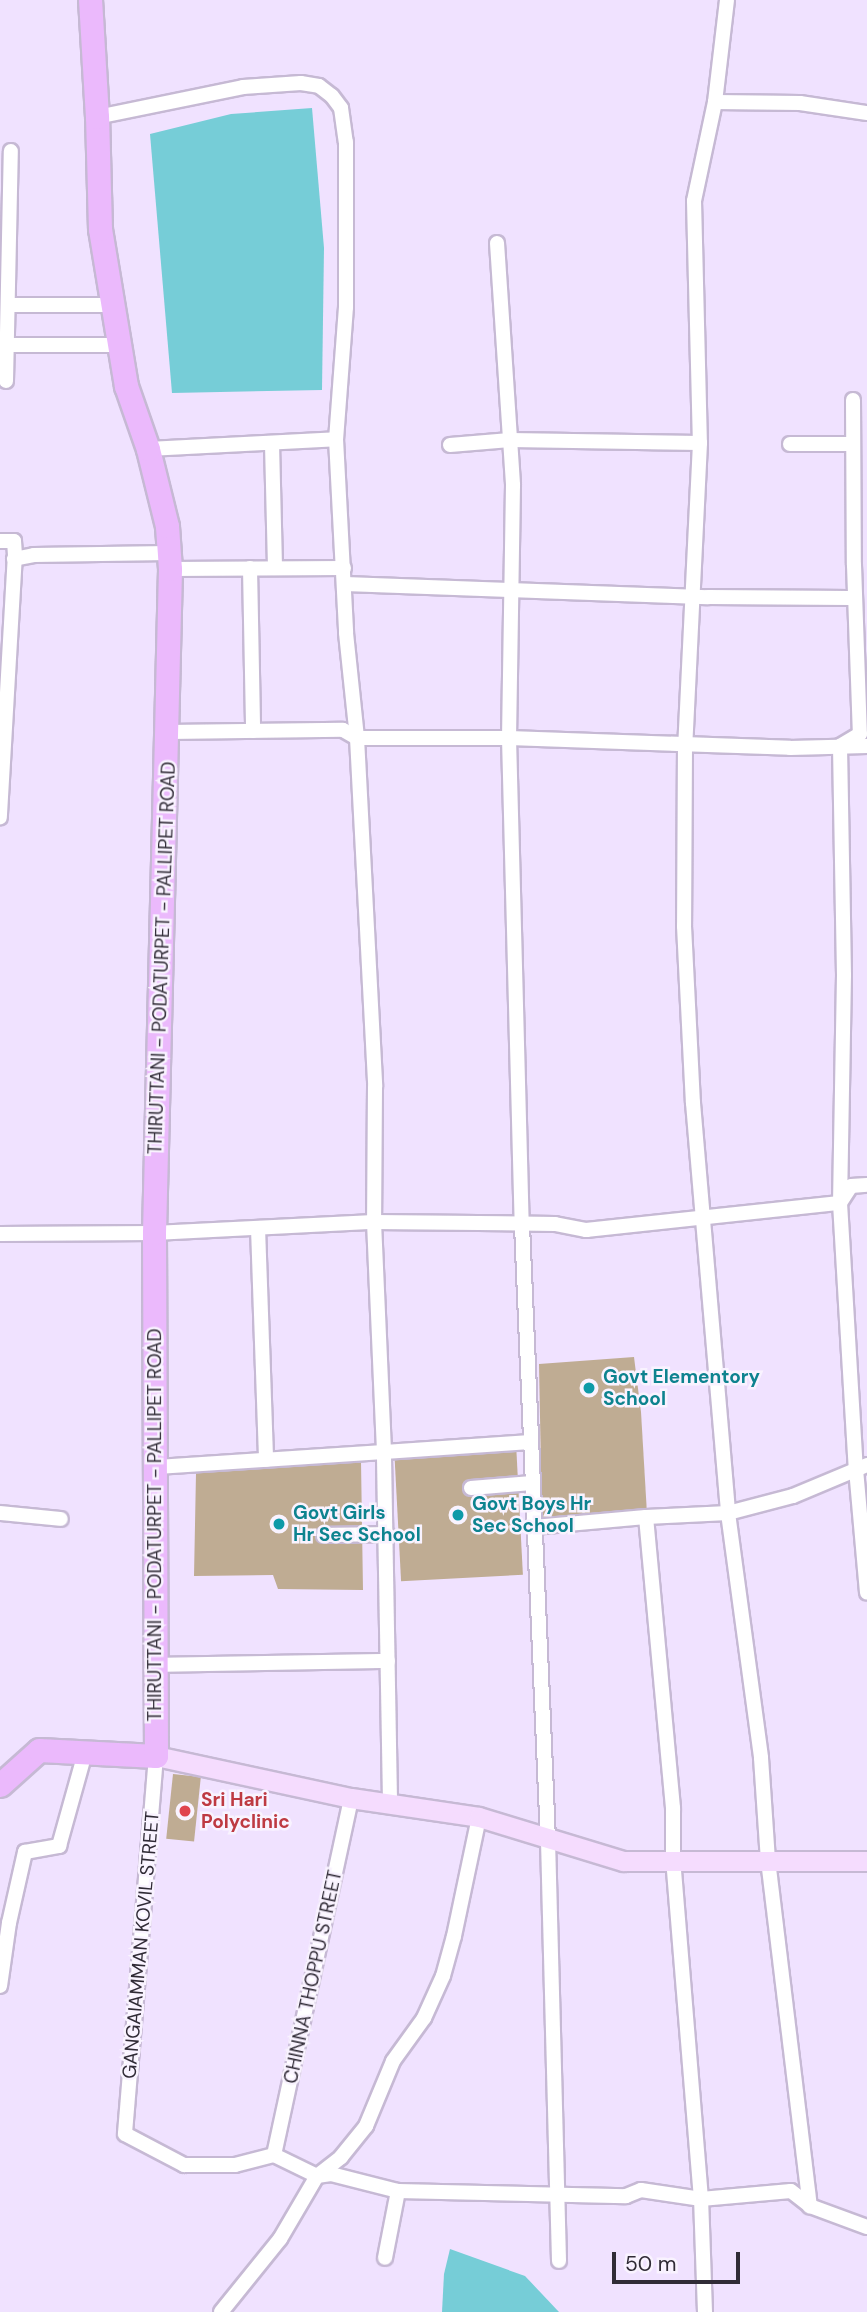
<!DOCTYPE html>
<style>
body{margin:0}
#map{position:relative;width:867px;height:2312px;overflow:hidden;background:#f0e2ff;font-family:"DM Sans",sans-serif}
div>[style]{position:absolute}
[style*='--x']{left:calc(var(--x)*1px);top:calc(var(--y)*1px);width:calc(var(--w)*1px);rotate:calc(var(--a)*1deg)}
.water>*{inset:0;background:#76cdd7}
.building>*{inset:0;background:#bfac93;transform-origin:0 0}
.roads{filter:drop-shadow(2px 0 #c6b9d4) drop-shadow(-2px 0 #c6b9d4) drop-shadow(0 2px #c6b9d4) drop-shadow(0 -2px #c6b9d4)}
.street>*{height:14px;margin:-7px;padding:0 7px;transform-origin:7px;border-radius:7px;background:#fff}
.secondary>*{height:19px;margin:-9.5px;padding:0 9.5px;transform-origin:9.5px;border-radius:9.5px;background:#f5dcfe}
.primary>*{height:23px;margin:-11.5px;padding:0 11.5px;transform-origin:11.5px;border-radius:11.5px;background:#ebb9fc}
.dots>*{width:19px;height:19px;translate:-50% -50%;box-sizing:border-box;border:4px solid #f9f3ff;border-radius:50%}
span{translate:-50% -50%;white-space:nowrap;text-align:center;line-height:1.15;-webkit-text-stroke:5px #f9f3ff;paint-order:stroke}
.street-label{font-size:19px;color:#302b36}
.culture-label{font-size:19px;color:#0d838f;font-weight:700}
.left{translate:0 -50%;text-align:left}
.health-label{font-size:19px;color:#be3a42;font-weight:700}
.scale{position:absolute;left:612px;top:2252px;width:128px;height:32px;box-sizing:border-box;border:4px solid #302b36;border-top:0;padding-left:9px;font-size:21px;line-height:24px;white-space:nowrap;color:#302b36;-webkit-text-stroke:5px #f9f3ff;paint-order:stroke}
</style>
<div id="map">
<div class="water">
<i style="clip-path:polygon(312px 108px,324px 248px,322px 390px,172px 393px,150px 134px,231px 114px)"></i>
<i style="clip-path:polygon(450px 2249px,525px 2276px,559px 2312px,442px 2312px,444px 2274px)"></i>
</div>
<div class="building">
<i style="clip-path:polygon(634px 1357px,641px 1412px,647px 1514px,542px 1523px,539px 1364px)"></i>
<i style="left:516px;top:1443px;width:132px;height:122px;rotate:87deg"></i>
<i style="clip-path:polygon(361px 1461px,363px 1590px,278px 1589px,273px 1575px,194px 1576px,196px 1473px)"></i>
<i style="left:173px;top:1774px;width:28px;height:65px;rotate:6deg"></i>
</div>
<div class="roads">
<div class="street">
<i style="--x:727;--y:0;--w:103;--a:96.7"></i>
<i style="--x:715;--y:102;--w:101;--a:102"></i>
<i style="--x:694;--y:201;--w:242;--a:88.6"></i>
<i style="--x:700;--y:443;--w:302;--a:92.8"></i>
<i style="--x:685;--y:745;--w:181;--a:90.3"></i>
<i style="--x:684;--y:926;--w:177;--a:87.1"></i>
<i style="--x:693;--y:1103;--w:411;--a:85.1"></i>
<i style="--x:728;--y:1513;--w:247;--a:82.3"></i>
<i style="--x:761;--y:1758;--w:102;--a:86.1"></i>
<i style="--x:768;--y:1860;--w:349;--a:83.1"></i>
<i style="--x:715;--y:102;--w:85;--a:0.7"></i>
<i style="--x:800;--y:103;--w:68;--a:8.5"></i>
<i style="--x:97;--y:117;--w:149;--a:-11.6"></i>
<i style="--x:243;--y:87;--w:58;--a:-3.9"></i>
<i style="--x:301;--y:83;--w:18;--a:9"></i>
<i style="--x:319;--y:86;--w:16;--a:38"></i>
<i style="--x:332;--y:96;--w:15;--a:53"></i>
<i style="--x:341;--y:108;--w:34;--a:82"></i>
<i style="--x:346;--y:142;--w:165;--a:90"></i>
<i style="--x:346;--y:307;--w:132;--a:94.3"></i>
<i style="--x:336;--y:439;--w:194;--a:87"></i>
<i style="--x:346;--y:633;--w:106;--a:84"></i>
<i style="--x:357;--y:738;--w:349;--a:87"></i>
<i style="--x:375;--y:1087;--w:135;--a:90.4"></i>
<i style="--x:374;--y:1222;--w:230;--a:87.5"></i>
<i style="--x:384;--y:1452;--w:228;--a:176.2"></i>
<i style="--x:497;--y:243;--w:243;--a:86.2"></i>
<i style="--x:513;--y:485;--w:253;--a:90.9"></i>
<i style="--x:509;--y:738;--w:487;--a:88.5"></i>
<i style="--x:522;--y:1225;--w:616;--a:87.58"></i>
<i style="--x:548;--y:1840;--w:421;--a:88.5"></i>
<i style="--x:8;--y:305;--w:104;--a:0"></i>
<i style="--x:7;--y:345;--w:112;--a:0"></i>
<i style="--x:6;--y:381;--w:230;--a:-88.8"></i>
<i style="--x:853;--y:400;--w:165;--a:89.7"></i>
<i style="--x:854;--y:565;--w:169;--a:88"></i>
<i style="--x:860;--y:734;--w:23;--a:149"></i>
<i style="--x:840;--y:746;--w:229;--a:89"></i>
<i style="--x:844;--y:975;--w:228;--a:91"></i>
<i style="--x:840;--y:1203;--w:266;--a:86.6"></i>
<i style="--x:856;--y:1469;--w:124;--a:84.9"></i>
<i style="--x:272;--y:444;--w:123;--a:88.6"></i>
<i style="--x:790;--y:444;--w:63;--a:0"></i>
<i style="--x:450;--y:445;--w:60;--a:-4.8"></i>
<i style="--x:510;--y:440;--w:190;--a:0.9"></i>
<i style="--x:148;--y:449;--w:188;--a:-3"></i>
<i style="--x:0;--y:541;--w:14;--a:0"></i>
<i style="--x:14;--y:541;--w:13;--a:86"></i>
<i style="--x:15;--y:554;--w:264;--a:93.3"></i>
<i style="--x:14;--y:559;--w:20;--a:-11"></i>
<i style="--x:34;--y:555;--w:135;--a:-0.8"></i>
<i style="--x:250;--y:568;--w:163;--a:88.9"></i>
<i style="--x:170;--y:569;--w:174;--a:-0.3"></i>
<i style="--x:345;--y:584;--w:363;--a:2.1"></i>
<i style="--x:708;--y:597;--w:147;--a:0.4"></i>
<i style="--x:168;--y:732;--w:175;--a:-0.7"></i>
<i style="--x:343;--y:730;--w:16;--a:30"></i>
<i style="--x:357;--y:738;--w:152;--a:0"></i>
<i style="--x:509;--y:738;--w:281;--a:2"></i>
<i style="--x:790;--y:748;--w:77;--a:-1.5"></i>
<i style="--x:258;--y:1228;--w:232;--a:88"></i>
<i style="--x:0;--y:1234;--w:154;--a:-0.4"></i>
<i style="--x:154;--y:1233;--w:220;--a:-2.9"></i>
<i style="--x:374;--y:1222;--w:181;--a:0.6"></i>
<i style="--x:555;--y:1224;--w:32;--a:11"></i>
<i style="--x:586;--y:1230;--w:255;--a:-6.1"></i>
<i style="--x:840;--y:1203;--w:20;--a:-57"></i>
<i style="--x:851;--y:1186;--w:16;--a:-4"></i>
<i style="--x:471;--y:1488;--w:61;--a:-4.7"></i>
<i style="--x:0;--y:1513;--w:61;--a:5.6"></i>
<i style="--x:534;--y:1527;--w:112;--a:-5.1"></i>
<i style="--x:324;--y:1535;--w:63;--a:-0.9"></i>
<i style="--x:157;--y:1665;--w:231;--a:-1"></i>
<i style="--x:156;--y:1756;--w:379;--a:94.7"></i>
<i style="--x:125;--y:2134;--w:67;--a:27.7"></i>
<i style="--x:184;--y:2165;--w:51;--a:0"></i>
<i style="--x:235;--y:2165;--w:40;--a:-14.4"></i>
<i style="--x:274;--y:2155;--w:48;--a:26"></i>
<i style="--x:317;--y:2176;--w:14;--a:-8"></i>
<i style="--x:331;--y:2174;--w:69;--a:14.2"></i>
<i style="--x:398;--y:2191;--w:68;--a:101"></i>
<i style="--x:390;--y:1801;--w:349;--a:-91"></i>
<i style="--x:384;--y:1452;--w:147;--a:-3.9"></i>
<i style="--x:0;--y:1986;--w:64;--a:-81.9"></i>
<i style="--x:9;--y:1923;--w:73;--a:-77.3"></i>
<i style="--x:25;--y:1852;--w:35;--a:-10"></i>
<i style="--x:59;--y:1846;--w:97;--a:-74.4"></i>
<i style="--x:274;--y:2155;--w:365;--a:-77.8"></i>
<i style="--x:398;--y:2191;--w:228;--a:1.3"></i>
<i style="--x:626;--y:2196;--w:16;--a:-22"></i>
<i style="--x:641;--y:2190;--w:61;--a:8.5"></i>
<i style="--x:701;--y:2199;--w:90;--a:-5.1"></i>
<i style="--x:791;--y:2191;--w:24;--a:38"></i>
<i style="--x:810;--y:2206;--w:61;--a:20.2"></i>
<i style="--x:221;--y:2312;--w:94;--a:-51.1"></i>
<i style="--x:280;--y:2239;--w:73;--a:-59.6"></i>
<i style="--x:317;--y:2176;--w:31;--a:-38"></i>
<i style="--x:341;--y:2157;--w:40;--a:-51"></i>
<i style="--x:366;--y:2126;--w:70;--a:-67.4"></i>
<i style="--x:393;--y:2061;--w:53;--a:-54.2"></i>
<i style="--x:424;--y:2018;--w:46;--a:-65.7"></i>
<i style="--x:443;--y:1976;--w:41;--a:-74.6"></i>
<i style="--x:454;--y:1936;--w:122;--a:-78.1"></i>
<i style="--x:705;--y:2312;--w:113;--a:-92"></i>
<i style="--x:701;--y:2199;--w:338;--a:-94.7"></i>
<i style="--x:673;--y:1862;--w:54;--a:-90"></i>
<i style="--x:673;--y:1808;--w:292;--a:-95.3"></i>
<i style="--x:646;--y:1517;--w:82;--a:-2.8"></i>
<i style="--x:728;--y:1513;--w:67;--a:-14.7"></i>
<i style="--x:793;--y:1496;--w:80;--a:-22.7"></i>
</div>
<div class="secondary">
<i style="--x:156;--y:1756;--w:199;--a:12.2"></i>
<i style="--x:351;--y:1798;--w:129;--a:8.4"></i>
<i style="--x:479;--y:1817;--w:151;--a:17"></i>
<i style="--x:623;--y:1861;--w:244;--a:0"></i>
</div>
<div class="primary">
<i style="--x:0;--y:1785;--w:52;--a:-41.9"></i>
<i style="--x:39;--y:1750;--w:117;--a:2.9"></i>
<i style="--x:156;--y:1756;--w:523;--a:-90.22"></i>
<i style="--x:154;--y:1233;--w:664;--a:-88.62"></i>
<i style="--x:170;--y:569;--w:43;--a:-94"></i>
<i style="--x:167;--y:526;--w:79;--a:-103.9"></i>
<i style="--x:148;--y:449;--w:67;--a:-109.2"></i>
<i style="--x:126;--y:386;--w:159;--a:-99.4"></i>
<i style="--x:100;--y:229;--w:112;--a:-91.5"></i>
<i style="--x:97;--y:117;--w:117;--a:-93.4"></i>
</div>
</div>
<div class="dots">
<i style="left:589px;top:1388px;background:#0f9aa8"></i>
<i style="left:458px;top:1515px;background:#0f9aa8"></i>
<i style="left:279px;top:1524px;background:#0f9aa8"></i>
<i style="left:185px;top:1811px;background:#e0444e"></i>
</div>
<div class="street-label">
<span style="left:162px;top:958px;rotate:-88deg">THIRUTTANI - PODATURPET - PALLIPET ROAD</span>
<span style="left:155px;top:1525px;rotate:-90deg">THIRUTTANI - PODATURPET - PALLIPET ROAD</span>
<span style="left:141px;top:1945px;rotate:-85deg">GANGAIAMMAN KOVIL STREET</span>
<span style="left:313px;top:1977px;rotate:-78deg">CHINNA THOPPU STREET</span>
</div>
<div class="culture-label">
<span class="left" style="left:603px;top:1388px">Govt Elementory<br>School</span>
<span class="left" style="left:472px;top:1515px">Govt Boys Hr<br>Sec School</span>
<span class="left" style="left:293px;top:1524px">Govt Girls<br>Hr Sec School</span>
</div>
<div class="health-label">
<span class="left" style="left:201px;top:1811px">Sri Hari<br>Polyclinic</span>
</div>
<div class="scale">50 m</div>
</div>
